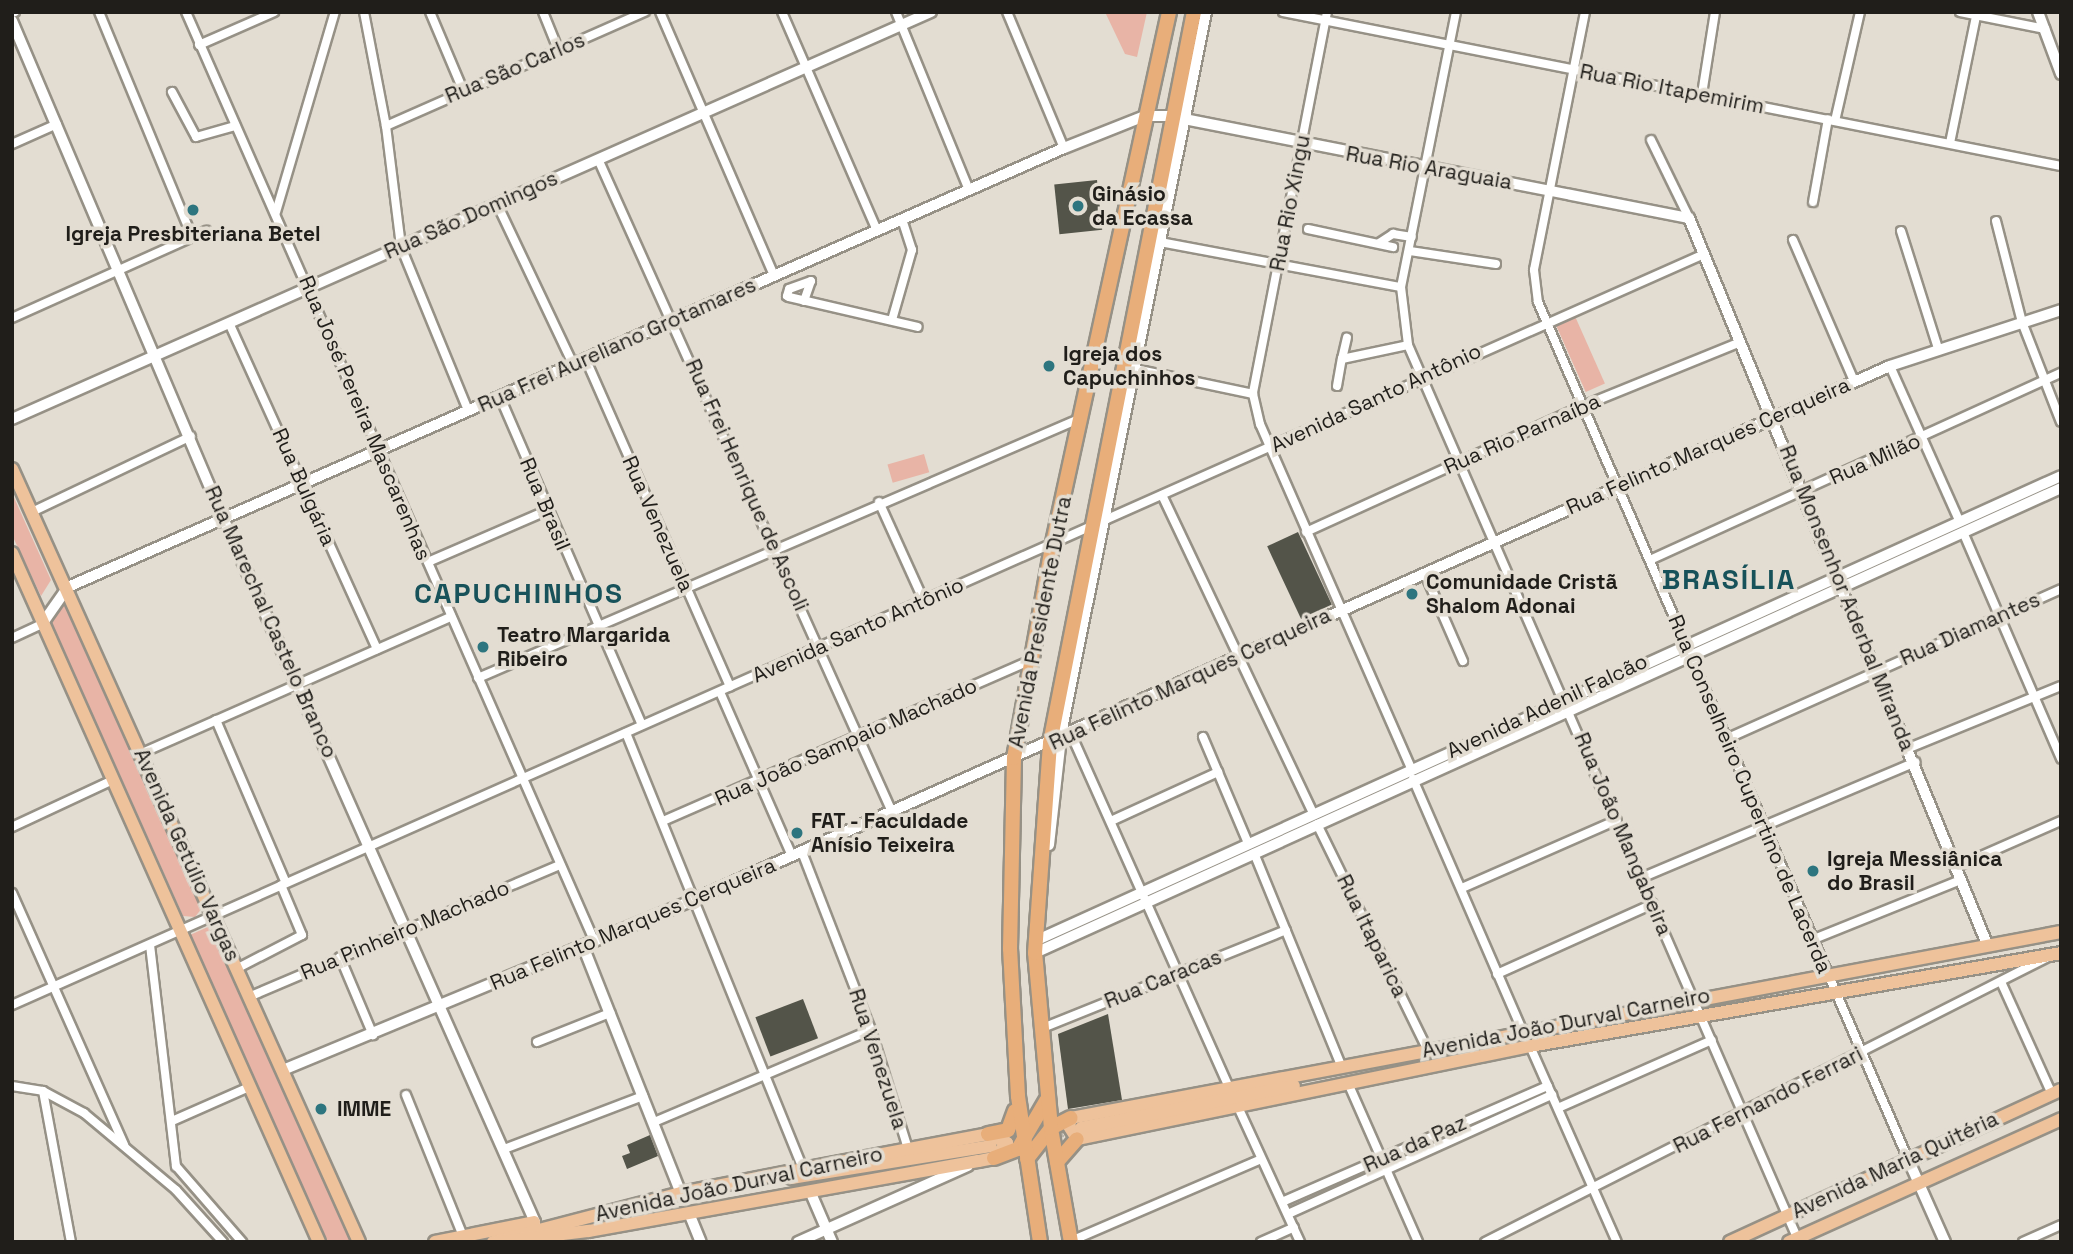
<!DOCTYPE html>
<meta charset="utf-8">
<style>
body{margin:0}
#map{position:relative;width:2073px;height:1254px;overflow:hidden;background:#e3ddd2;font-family:"Space Grotesk",sans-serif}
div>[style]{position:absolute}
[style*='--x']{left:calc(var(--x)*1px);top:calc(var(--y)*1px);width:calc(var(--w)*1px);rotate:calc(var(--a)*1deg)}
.green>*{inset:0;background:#e8b4a6;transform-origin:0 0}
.building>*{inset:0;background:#535449;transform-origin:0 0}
.primary-tunnel>*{height:12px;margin-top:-6px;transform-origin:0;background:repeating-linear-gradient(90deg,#bcb7ad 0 12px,transparent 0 18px)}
.roads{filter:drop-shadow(2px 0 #969186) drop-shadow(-2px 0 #969186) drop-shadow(0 2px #969186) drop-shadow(0 -2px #969186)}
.minor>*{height:8px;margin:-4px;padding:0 4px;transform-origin:4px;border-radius:4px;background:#fff}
.tertiary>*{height:10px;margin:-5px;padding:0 5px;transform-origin:5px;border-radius:5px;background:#fff}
.primary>*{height:12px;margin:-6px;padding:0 6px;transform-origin:6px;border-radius:6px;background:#eec29b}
.trunk>*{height:14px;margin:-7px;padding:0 7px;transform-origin:7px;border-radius:7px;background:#e8ae7a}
.dots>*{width:19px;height:19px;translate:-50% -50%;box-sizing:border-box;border:4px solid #e3ddd2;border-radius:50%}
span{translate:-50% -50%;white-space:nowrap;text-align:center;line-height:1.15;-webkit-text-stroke:7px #e3ddd2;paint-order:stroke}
.street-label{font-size:21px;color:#201e1a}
.poi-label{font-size:21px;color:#201e1a;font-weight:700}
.left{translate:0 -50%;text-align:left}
.district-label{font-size:28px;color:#17525a;font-weight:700;letter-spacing:2px}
.frame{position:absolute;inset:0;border:14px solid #201e1a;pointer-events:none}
</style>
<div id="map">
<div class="green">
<i style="clip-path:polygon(1105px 12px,1147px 12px,1137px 57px,1125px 54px)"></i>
<i style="left:1574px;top:314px;width:76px;height:21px;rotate:66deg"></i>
<i style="left:924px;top:454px;width:19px;height:38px;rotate:74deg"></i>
<i style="clip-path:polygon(12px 493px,51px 580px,41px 596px,12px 535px)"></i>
<i style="clip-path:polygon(63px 602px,202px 908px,195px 917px,183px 916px,50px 619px)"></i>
<i style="left:210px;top:926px;width:346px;height:22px;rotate:66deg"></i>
</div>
<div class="building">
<i style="left:1097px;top:180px;width:50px;height:43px;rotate:84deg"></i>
<i style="left:1298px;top:532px;width:80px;height:34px;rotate:65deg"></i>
<i style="left:803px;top:999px;width:42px;height:51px;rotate:69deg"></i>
<i style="clip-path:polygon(1108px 1014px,1122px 1100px,1068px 1109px,1058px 1034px)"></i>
<i style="clip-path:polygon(650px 1135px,658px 1156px,627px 1169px,622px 1156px,630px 1153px,627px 1145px)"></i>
</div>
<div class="primary-tunnel">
<i style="--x:998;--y:1144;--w:83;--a:-11.2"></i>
</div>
<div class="roads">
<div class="minor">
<i style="--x:99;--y:12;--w:243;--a:67.5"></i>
<i style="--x:186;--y:12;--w:1014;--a:66.27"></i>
<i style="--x:364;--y:12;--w:116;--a:79.1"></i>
<i style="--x:386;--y:126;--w:122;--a:82.9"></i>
<i style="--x:401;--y:247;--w:176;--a:67.7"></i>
<i style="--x:430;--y:12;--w:85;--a:67.1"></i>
<i style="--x:543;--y:12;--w:40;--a:68"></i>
<i style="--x:660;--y:12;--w:288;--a:66.6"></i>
<i style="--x:782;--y:12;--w:239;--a:66.5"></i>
<i style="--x:896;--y:12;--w:192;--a:67.7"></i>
<i style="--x:1007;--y:12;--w:147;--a:67.3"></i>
<i style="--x:1283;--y:12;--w:793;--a:11.2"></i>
<i style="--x:1327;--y:12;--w:389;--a:101"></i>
<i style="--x:1253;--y:394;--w:31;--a:77"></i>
<i style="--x:1260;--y:424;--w:376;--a:66.3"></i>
<i style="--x:1456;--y:12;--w:280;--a:101.3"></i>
<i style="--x:1401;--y:287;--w:58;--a:83.1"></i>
<i style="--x:1408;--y:345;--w:979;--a:66.45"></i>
<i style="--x:1585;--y:12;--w:263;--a:101.2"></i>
<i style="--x:1534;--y:270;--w:32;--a:83"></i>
<i style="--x:1538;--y:302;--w:933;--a:66.65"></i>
<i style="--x:1960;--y:12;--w:87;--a:11.3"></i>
<i style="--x:12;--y:13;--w:3;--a:-18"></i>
<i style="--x:199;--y:45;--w:82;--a:-23.7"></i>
<i style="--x:172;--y:92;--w:51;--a:61.9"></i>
<i style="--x:196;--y:137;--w:41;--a:-15.8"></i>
<i style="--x:1702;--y:94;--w:83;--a:-81"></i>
<i style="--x:1835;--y:121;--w:112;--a:-77.1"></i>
<i style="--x:386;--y:126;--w:283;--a:-23.8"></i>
<i style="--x:1651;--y:140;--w:87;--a:64"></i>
<i style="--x:1950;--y:143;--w:134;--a:-78.4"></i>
<i style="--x:12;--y:144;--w:49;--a:-24"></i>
<i style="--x:598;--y:159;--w:716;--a:65.76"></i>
<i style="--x:1813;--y:202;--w:84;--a:-79.8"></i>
<i style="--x:497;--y:204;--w:179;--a:64.6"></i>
<i style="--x:276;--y:212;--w:209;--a:-73.6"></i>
<i style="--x:1996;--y:221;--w:104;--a:75.6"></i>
<i style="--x:2022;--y:322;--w:107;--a:68.7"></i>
<i style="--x:1308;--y:229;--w:87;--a:12"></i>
<i style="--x:1901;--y:231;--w:123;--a:72.5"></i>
<i style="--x:1793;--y:240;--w:154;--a:66.6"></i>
<i style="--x:1160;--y:242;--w:245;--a:10.6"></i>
<i style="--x:1379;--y:243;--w:17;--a:-33"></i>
<i style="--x:1393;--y:234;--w:19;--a:9"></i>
<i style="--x:1410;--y:251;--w:87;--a:8.6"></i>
<i style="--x:804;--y:301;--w:21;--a:-71"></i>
<i style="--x:811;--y:281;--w:23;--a:160"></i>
<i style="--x:789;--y:289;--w:7;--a:106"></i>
<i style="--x:787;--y:296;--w:2;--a:27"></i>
<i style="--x:789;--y:297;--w:132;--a:13.1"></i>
<i style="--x:12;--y:318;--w:213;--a:-24.2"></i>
<i style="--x:892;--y:320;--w:73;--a:-74.1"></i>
<i style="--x:912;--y:250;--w:32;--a:-108"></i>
<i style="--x:230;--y:325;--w:356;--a:65.6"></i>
<i style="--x:1342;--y:359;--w:22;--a:-77"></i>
<i style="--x:586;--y:360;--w:357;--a:66.2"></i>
<i style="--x:1890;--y:366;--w:169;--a:65.9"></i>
<i style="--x:1130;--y:368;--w:126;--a:11.9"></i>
<i style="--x:1337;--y:386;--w:27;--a:-80"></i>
<i style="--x:1342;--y:359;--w:67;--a:-12"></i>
<i style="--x:500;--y:397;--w:357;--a:66.6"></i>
<i style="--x:1162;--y:495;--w:352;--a:64.6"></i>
<i style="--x:879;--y:502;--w:107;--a:65.6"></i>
<i style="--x:32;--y:512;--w:176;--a:-25.5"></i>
<i style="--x:1306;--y:532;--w:304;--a:-24.5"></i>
<i style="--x:1583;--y:406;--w:170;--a:-22.1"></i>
<i style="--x:1963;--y:532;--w:247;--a:66.6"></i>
<i style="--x:1650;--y:560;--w:452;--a:-24.5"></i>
<i style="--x:428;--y:562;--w:131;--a:-23.4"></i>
<i style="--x:1425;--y:574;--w:95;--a:66.4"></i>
<i style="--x:12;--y:638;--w:33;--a:-25"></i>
<i style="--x:478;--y:678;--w:657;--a:-23.32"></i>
<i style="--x:720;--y:692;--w:179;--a:66.3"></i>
<i style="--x:216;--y:720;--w:177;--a:66.8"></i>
<i style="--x:626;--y:733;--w:471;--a:67.9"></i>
<i style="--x:1071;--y:734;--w:387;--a:65.9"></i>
<i style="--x:1203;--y:737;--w:115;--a:67"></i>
<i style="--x:1726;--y:739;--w:367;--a:-24.1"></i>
<i style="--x:1909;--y:748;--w:164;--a:-22.2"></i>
<i style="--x:142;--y:753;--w:338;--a:-23.8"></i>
<i style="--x:1413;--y:779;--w:274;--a:66.5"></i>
<i style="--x:663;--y:821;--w:399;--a:-23.6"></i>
<i style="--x:1111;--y:821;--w:118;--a:-24.6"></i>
<i style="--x:1317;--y:824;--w:250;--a:63.9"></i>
<i style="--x:12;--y:827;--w:111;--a:-25"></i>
<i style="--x:802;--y:852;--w:191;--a:68.8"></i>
<i style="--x:871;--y:1030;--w:125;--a:72.7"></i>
<i style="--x:1254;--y:853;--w:232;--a:67.7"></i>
<i style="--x:1956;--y:867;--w:115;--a:-23.7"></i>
<i style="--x:1641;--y:878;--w:298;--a:-22.9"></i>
<i style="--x:1462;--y:888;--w:169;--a:-23.7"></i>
<i style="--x:12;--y:893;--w:276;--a:66"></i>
<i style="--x:1814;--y:939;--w:158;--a:-21.9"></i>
<i style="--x:150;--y:945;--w:223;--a:83.3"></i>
<i style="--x:176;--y:1166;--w:101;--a:49"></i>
<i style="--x:340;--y:957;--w:85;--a:67.1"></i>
<i style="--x:238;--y:968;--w:72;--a:-27.3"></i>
<i style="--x:302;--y:935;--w:54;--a:-112.8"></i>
<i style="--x:1497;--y:974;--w:171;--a:-24.2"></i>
<i style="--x:2002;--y:984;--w:121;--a:65.6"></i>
<i style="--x:251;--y:996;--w:336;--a:-23"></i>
<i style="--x:12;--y:1005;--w:1851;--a:-23.93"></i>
<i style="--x:1040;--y:1029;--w:265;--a:-21.9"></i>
<i style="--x:537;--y:1042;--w:79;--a:-21.7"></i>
<i style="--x:1530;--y:1046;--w:214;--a:66.1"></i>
<i style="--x:1348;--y:1083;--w:174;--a:66.2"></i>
<i style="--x:12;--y:1086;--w:31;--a:9"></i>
<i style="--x:43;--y:1091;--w:47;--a:28.2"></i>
<i style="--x:84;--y:1113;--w:120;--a:39.9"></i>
<i style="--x:176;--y:1190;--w:70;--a:47.9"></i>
<i style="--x:43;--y:1091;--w:154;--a:79.5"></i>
<i style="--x:406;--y:1095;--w:152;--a:68"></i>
<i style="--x:1238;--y:1107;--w:149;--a:65.3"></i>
<i style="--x:1558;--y:1108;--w:168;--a:-23.8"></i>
<i style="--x:172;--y:1121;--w:84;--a:-23.8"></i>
<i style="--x:654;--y:1122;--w:236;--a:-23"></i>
<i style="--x:504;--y:1149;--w:149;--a:-20.9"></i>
<i style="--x:1282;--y:1202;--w:290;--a:-23.6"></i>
<i style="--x:1288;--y:1214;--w:290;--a:-24.3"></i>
<i style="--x:1071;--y:1241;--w:207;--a:-23.3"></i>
<i style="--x:1261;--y:1242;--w:36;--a:-24"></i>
<i style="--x:1485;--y:1242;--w:633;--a:-26.85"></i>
<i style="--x:2023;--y:1242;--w:42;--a:-24.1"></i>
</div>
<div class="tertiary">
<i style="--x:2038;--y:12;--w:66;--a:69.6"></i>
<i style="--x:12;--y:21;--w:540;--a:67"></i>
<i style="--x:223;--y:518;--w:770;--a:66.1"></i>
<i style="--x:12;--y:419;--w:1005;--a:-23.89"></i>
<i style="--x:42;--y:624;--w:45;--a:-54.9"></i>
<i style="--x:68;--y:587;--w:1088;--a:-23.79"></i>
<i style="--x:1064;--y:148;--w:87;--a:-21.6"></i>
<i style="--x:1145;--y:116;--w:24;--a:0"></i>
<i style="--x:1169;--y:116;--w:530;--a:11.1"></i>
<i style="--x:1689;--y:218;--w:785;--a:67.68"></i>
<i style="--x:1049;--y:845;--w:117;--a:-83.6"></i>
<i style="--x:1062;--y:729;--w:731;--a:-78.64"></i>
<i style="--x:1035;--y:941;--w:1126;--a:-24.38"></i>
<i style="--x:583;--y:946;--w:266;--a:68.4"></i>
<i style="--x:1035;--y:953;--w:1126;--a:-24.38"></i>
<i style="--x:283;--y:1070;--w:446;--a:-22.5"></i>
<i style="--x:695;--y:899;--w:1308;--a:-24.04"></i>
<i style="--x:1890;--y:366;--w:180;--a:-18.1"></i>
<i style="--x:1908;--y:1159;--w:91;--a:66"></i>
<i style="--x:810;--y:1191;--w:56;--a:66.7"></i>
<i style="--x:689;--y:1213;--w:31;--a:68"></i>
<i style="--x:798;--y:1242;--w:186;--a:-24.1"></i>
</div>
<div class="primary">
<i style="--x:12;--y:469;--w:847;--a:65.82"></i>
<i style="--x:12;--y:553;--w:754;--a:65.98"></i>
<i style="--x:2061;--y:932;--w:1007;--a:169.36"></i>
<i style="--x:1071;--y:1118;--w:8;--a:104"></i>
<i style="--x:1069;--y:1126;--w:15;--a:58"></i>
<i style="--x:1077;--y:1139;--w:462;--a:-11.6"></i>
<i style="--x:1530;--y:1046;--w:539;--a:-9.93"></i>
<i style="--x:1081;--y:1128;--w:217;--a:-11.2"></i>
<i style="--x:791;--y:1178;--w:202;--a:-9.1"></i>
<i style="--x:435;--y:1242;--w:101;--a:-11.4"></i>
<i style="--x:493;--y:1242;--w:194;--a:-14.6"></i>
<i style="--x:681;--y:1193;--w:124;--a:-11.1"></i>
<i style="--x:803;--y:1169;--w:188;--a:-10.7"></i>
<i style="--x:988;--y:1134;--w:21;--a:25"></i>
<i style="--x:1007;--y:1143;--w:20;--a:131"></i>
<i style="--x:994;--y:1158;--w:16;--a:169"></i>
<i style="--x:978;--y:1161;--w:396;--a:169.8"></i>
<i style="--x:588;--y:1231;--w:93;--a:173.2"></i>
<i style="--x:1730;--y:1242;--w:364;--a:-24.7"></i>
<i style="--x:1789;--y:1242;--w:299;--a:-24.3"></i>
</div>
<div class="trunk">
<i style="--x:988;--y:1134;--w:20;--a:-11"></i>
<i style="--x:1008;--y:1130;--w:20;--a:-70"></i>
<i style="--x:994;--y:1158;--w:26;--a:-21"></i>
<i style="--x:1018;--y:1149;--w:56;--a:-59.7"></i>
<i style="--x:1027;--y:1159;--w:39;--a:-52"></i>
<i style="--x:1051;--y:1128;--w:22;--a:-27"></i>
<i style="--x:1057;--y:1162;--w:30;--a:-49"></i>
<i style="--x:1040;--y:1242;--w:148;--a:-98.6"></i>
<i style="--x:1018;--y:1096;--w:147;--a:-93.1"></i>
<i style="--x:1010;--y:949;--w:191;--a:-88.8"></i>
<i style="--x:1014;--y:758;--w:214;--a:-79.8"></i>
<i style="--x:1052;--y:547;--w:548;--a:-77.66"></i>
<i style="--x:1071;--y:1242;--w:116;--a:-100"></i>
<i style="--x:1051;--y:1128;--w:176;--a:-95.2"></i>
<i style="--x:1035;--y:953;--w:211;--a:-85.9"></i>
<i style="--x:1050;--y:743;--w:745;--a:-78.86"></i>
</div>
</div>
<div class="dots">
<i style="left:1078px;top:206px;background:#2d757f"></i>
<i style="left:193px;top:210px;background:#2d757f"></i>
<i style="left:1049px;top:366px;background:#2d757f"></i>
<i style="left:1412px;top:594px;background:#2d757f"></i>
<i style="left:483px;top:647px;background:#2d757f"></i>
<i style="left:797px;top:833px;background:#2d757f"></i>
<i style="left:1813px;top:871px;background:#2d757f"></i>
<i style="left:321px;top:1109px;background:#2d757f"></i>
</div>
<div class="street-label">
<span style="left:515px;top:68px;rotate:-23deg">Rua São Carlos</span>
<span style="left:1672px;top:89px;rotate:11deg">Rua Rio Itapemirim</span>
<span style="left:1429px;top:168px;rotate:10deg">Rua Rio Araguaia</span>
<span style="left:1290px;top:203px;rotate:-79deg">Rua Rio Xingu</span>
<span style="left:471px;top:215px;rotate:-24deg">Rua São Domingos</span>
<span style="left:617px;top:345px;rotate:-24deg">Rua Frei Aureliano Grotamares</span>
<span style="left:1376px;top:398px;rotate:-25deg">Avenida Santo Antônio</span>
<span style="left:365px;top:418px;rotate:67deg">Rua José Pereira Mascarenhas</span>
<span style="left:1522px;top:434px;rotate:-24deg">Rua Rio Parnaíba</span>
<span style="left:1708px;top:446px;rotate:-24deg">Rua Felinto Marques Cerqueira</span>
<span style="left:1875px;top:459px;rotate:-24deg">Rua Milão</span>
<span style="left:747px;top:485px;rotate:66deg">Rua Frei Henrique de Ascoli</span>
<span style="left:304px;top:487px;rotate:66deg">Rua Bulgária</span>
<span style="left:545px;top:504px;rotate:67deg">Rua Brasil</span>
<span style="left:658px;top:524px;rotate:66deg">Rua Venezuela</span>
<span style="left:1847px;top:598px;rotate:68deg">Rua Monsenhor Aderbal Miranda</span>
<span style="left:271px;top:622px;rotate:66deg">Rua Marechal Castelo Branco</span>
<span style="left:1040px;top:622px;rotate:-79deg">Avenida Presidente Dutra</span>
<span style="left:1970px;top:629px;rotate:-24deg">Rua Diamantes</span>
<span style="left:858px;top:630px;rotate:-24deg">Avenida Santo Antônio</span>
<span style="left:1190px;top:679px;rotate:-25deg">Rua Felinto Marques Cerqueira</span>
<span style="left:1547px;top:706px;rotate:-25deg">Avenida Adenil Falcão</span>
<span style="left:846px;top:742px;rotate:-24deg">Rua João Sampaio Machado</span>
<span style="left:1750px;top:794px;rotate:67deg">Rua Conselheiro Cupertino de Lacerda</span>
<span style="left:1623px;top:834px;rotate:67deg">Rua João Mangabeira</span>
<span style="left:187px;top:855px;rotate:66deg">Avenida Getúlio Vargas</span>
<span style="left:633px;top:924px;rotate:-23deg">Rua Felinto Marques Cerqueira</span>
<span style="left:405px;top:930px;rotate:-23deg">Rua Pinheiro Machado</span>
<span style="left:1372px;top:936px;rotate:64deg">Rua Itaparica</span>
<span style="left:1163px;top:979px;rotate:-22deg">Rua Caracas</span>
<span style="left:1566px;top:1023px;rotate:-11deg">Avenida João Durval Carneiro</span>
<span style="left:878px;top:1059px;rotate:72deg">Rua Venezuela</span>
<span style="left:1768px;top:1100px;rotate:-27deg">Rua Fernando Ferrari</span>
<span style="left:1415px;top:1144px;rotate:-24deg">Rua da Paz</span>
<span style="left:1895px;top:1165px;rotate:-25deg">Avenida Maria Quitéria</span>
<span style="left:739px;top:1184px;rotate:-12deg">Avenida João Durval Carneiro</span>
</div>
<div class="poi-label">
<span class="left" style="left:1092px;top:206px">Ginásio<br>da Ecassa</span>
<span style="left:193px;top:234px">Igreja Presbiteriana Betel</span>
<span class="left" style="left:1063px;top:366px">Igreja dos<br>Capuchinhos</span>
<span class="left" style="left:1426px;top:594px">Comunidade Cristã<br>Shalom Adonai</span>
<span class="left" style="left:497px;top:647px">Teatro Margarida<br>Ribeiro</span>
<span class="left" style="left:811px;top:833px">FAT - Faculdade<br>Anísio Teixeira</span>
<span class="left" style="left:1827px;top:871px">Igreja Messiânica<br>do Brasil</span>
<span class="left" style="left:337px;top:1109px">IMME</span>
</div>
<div class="district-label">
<span style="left:1729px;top:579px">BRASÍLIA</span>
<span style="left:519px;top:593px">CAPUCHINHOS</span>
</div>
<div class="frame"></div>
</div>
